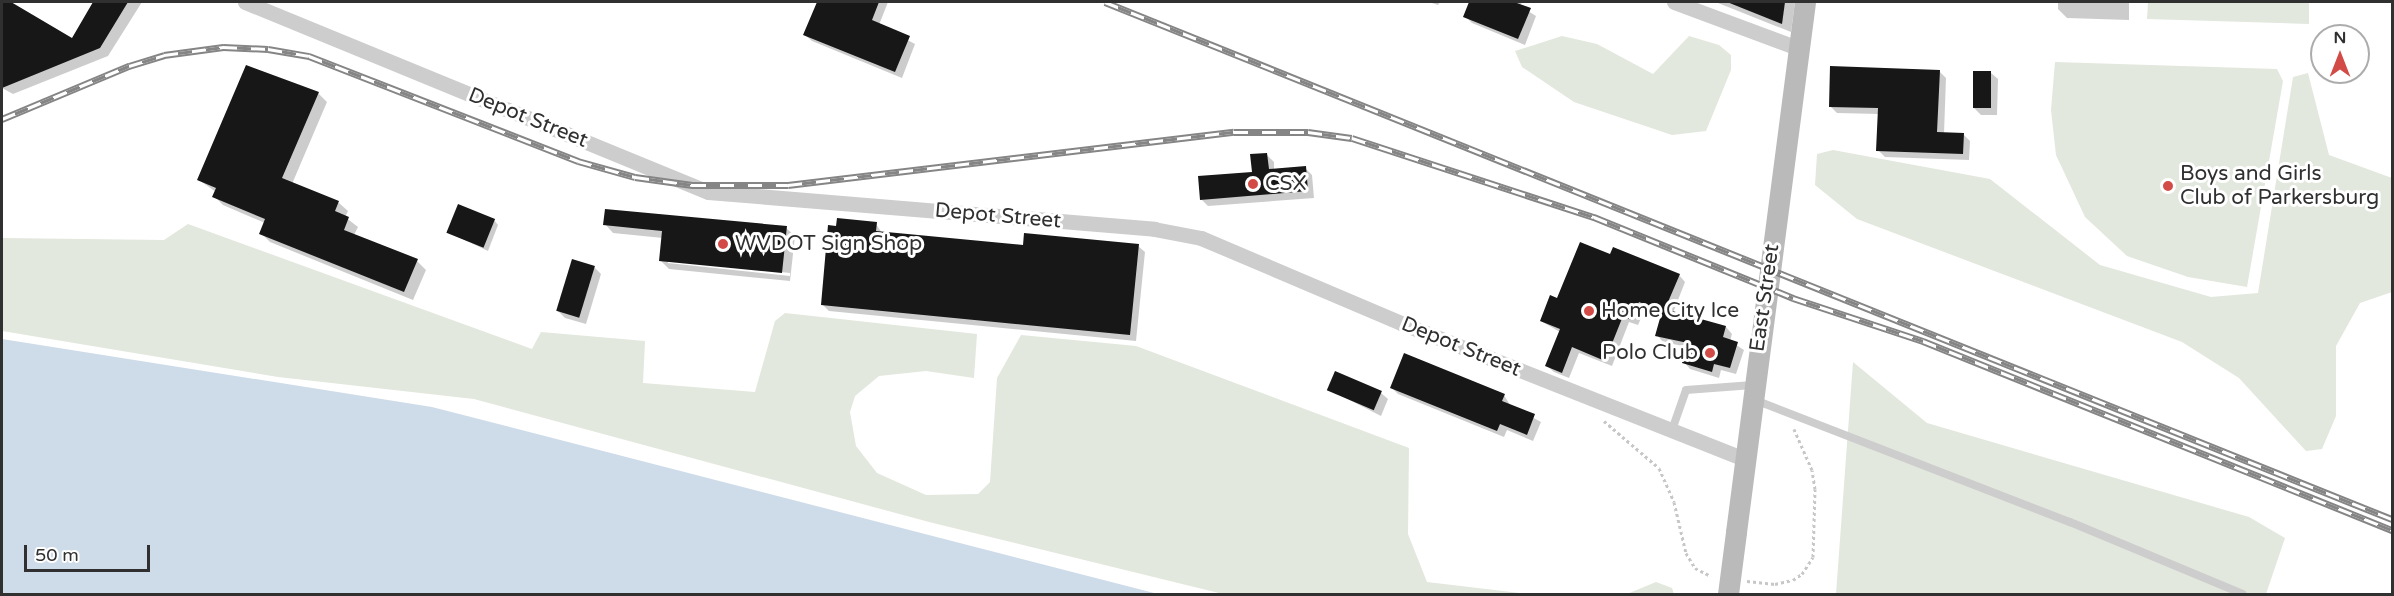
<!DOCTYPE html>
<style>
body{margin:0}
#map{position:relative;width:2394px;height:596px;overflow:hidden;background:#fff;font-family:"Varela Round",sans-serif}
div>[style]{position:absolute}
[style*='--x']{left:calc(var(--x)*1px);top:calc(var(--y)*1px);width:calc(var(--w)*1px);rotate:calc(var(--a)*1deg)}
.green>*{inset:0;background:#e2e8dd}
.water>*{inset:0;background:#cedce9}
.shadow>*{inset:0;background:#0003}
.building>*{inset:0;background:#171717;transform-origin:0 0}
.path>*{height:3px;margin-top:-1.5px;transform-origin:0;background:repeating-linear-gradient(90deg,#c7c7c7 0 3px,transparent 0 6px)}
.lane>*{height:8px;margin:-4px;padding:0 4px;transform-origin:4px;border-radius:4px;background:#cdcdcd}
.street>*{height:15px;margin:-7.5px;padding:0 7.5px;transform-origin:7.5px;border-radius:7.5px;background:#cdcdcd}
.secondary>*{height:21px;margin:-10.5px;padding:0 10.5px;transform-origin:10.5px;border-radius:10.5px;background:#bababa}
.rail>*{height:7px;margin-top:-3.5px;transform-origin:0;background:repeating-linear-gradient(90deg,#fff 0 14px,#858585 0 28px);box-sizing:border-box;border-block:2px solid #858585}
.secondary-bridge>*{height:21px;margin:-10.5px;padding:0 10.5px;transform-origin:10.5px;border-radius:10.5px;background:#bababa}
.dots>*{width:16px;height:16px;translate:-50% -50%;box-sizing:border-box;border:3px solid #fff;border-radius:50%}
span{translate:-50% -50%;white-space:nowrap;text-align:center;line-height:1.15;-webkit-text-stroke:6px #fff;paint-order:stroke}
.street-label{font-size:21px;color:#303030}
.poi-label{font-size:21px;color:#303030}
.left{translate:0 -50%;text-align:left}
.right{translate:-100% -50%;text-align:right}
.frame{position:absolute;inset:0;border:3px solid #303030;pointer-events:none}
.north{position:absolute;left:2310px;top:24px;width:60px;height:60px;box-sizing:border-box;background:#fff;border:2px solid #acacac;border-radius:50%;rotate:0deg;font-size:16px;font-weight:700;line-height:24px;text-align:center;color:#303030}
.north::after{content:'';display:block;margin:auto;width:21px;height:27px;background:#d34b46;clip-path:polygon(50% 0,100% 100%,50% 72%,0 100%)}
.scale{position:absolute;left:24px;top:545px;width:126px;height:27px;box-sizing:border-box;border:3px solid #303030;border-top:0;padding-left:8px;font-size:18px;line-height:21px;white-space:nowrap;color:#303030;-webkit-text-stroke:4px #fff;paint-order:stroke}
</style>
<div id="map">
<div class="green">
<i style="clip-path:polygon(2148px 2px,2309px 2px,2309px 24px,2147px 19px)"></i>
<i style="clip-path:polygon(1562px 36px,1597px 44px,1653px 74px,1689px 36px,1719px 45px,1731px 55px,1731px 70px,1706px 131px,1672px 135px,1574px 102px,1522px 67px,1515px 51px)"></i>
<i style="clip-path:polygon(2055px 62px,2277px 69px,2283px 81px,2247px 287px,2188px 277px,2127px 256px,2085px 217px,2056px 155px,2051px 110px)"></i>
<i style="clip-path:polygon(2308px 73px,2329px 155px,2392px 178px,2392px 292px,2360px 303px,2336px 346px,2336px 416px,2322px 449px,2306px 451px,2239px 378px,2182px 342px,1857px 219px,1815px 185px,1817px 154px,1833px 150px,1990px 179px,2100px 265px,2211px 297px,2258px 293px,2293px 77px)"></i>
<i style="clip-path:polygon(188px 224px,532px 349px,541px 332px,645px 341px,643px 383px,755px 392px,775px 321px,785px 313px,977px 334px,974px 378px,926px 371px,879px 376px,855px 396px,850px 412px,856px 446px,877px 473px,926px 495px,978px 494px,990px 482px,997px 378px,1021px 335px,1136px 346px,1409px 448px,1408px 534px,1427px 582px,1528px 594px,1223px 594px,929px 522px,474px 399px,278px 377px,2px 331px,2px 238px,164px 240px)"></i>
<i style="clip-path:polygon(1853px 362px,1927px 423px,2249px 517px,2285px 538px,2266px 594px,1836px 594px)"></i>
<i style="clip-path:polygon(1656px 582px,1672px 588px,1674px 594px,1627px 594px)"></i>
</div>
<div class="water">
<i style="clip-path:polygon(2px 339px,432px 407px,1158px 594px,2px 594px)"></i>
</div>
<div class="shadow">
<i style="clip-path:polygon(2px 2px,72px 40px,95px 2px,142px 2px,108px 56px,13px 94px,2px 88px)"></i>
<i style="clip-path:polygon(818px 2px,888px 2px,879px 25px,915px 44px,902px 78px,812px 41px,805px 35px)"></i>
<i style="clip-path:polygon(1429px 2px,1440px 2px,1438px 5px)"></i>
<i style="clip-path:polygon(1471px 2px,1522px 2px,1520px 6px,1536px 16px,1525px 45px,1472px 23px,1465px 16px)"></i>
<i style="clip-path:polygon(1716px 2px,1795px 2px,1791px 32px,1718px 3px)"></i>
<i style="clip-path:polygon(2058px 2px,2129px 2px,2129px 20px,2067px 18px,2058px 9px)"></i>
<i style="clip-path:polygon(1939px 71px,1946px 78px,1944px 134px,1963px 134px,1970px 141px,1969px 160px,1885px 157px,1878px 150px,1879px 114px,1837px 113px,1830px 106px)"></i>
<i style="clip-path:polygon(1991px 73px,1998px 79px,1997px 115px,1981px 115px,1974px 108px)"></i>
<i style="clip-path:polygon(318px 93px,327px 102px,292px 184px,339px 203px,348px 211px,345px 217px,358px 227px,354px 235px,417px 261px,426px 270px,413px 300px,270px 242px,261px 233px,265px 223px,223px 205px,214px 196px,216px 192px,199px 180px)"></i>
<i style="clip-path:polygon(1267px 155px,1274px 162px,1274px 170px,1305px 168px,1312px 175px,1314px 198px,1208px 206px,1201px 199px,1253px 173px)"></i>
<i style="clip-path:polygon(494px 220px,498px 225px,488px 251px,448px 232px)"></i>
<i style="clip-path:polygon(evenodd,605px 224px,786px 228px,795px 236px,790px 281px,669px 269px,661px 261px,663px 238px,613px 233px,605px 224px,668px 260px,790px 273px,790px 276px,668px 263px,668px 260px)"></i>
<i style="clip-path:polygon(876px 224px,882px 233px,1024px 247px,1138px 246px,1145px 252px,1136px 341px,829px 311px,822px 304px)"></i>
<i style="clip-path:polygon(1611px 256px,1679px 275px,1685px 282px,1673px 313px,1726px 327px,1732px 334px,1730px 341px,1744px 350px,1736px 374px,1721px 370px,1719px 378px,1690px 369px,1684px 362px,1688px 347px,1663px 342px,1657px 335px,1663px 314px,1646px 307px,1638px 325px,1629px 322px,1612px 366px,1579px 353px,1569px 378px,1554px 372px,1547px 366px,1560px 332px,1541px 321px,1558px 300px)"></i>
<i style="clip-path:polygon(594px 267px,601px 274px,586px 324px,565px 318px,558px 311px)"></i>
<i style="clip-path:polygon(1392px 388px,1504px 395px,1510px 405px,1541px 422px,1533px 441px,1507px 430px,1504px 437px,1398px 394px)"></i>
<i style="clip-path:polygon(1328px 389px,1381px 393px,1388px 399px,1381px 416px)"></i>
</div>
<div class="building">
<i style="clip-path:polygon(2px 2px,11px 2px,72px 38px,93px 2px,128px 2px,100px 48px,2px 88px)"></i>
<i style="clip-path:polygon(817px 2px,879px 2px,872px 20px,910px 36px,895px 72px,803px 35px)"></i>
<i style="clip-path:polygon(1469px 2px,1514px 2px,1531px 8px,1518px 39px,1463px 17px)"></i>
<i style="clip-path:polygon(1727px 2px,1785px 2px,1782px 24px)"></i>
<i style="clip-path:polygon(246px 65px,319px 92px,282px 178px,339px 201px,335px 211px,349px 217px,344px 230px,418px 259px,404px 292px,259px 234px,265px 219px,212px 197px,216px 188px,197px 180px)"></i>
<i style="clip-path:polygon(1830px 66px,1940px 70px,1937px 132px,1964px 133px,1963px 154px,1876px 151px,1878px 108px,1829px 107px)"></i>
<i style="left:1973px;top:71px;width:18px;height:37px"></i>
<i style="clip-path:polygon(1267px 153px,1269px 169px,1306px 166px,1308px 191px,1200px 200px,1198px 176px,1252px 172px,1250px 154px)"></i>
<i style="left:458px;top:204px;width:40px;height:31px;rotate:22deg"></i>
<i style="clip-path:polygon(605px 209px,787px 226px,782px 273px,659px 261px,662px 231px,603px 225px)"></i>
<i style="clip-path:polygon(837px 218px,877px 222px,876px 231px,1023px 245px,1024px 233px,1139px 244px,1130px 335px,821px 305px,828px 225px,836px 226px)"></i>
<i style="clip-path:polygon(1580px 242px,1610px 254px,1613px 247px,1680px 274px,1665px 309px,1726px 326px,1723px 337px,1738px 342px,1730px 368px,1714px 364px,1712px 372px,1682px 363px,1688px 343px,1655px 336px,1662px 311px,1639px 302px,1631px 320px,1623px 316px,1605px 361px,1572px 347px,1562px 373px,1545px 366px,1560px 329px,1540px 321px,1550px 295px,1557px 298px)"></i>
<i style="left:572px;top:259px;width:24px;height:54px;rotate:17deg"></i>
<i style="clip-path:polygon(1404px 353px,1505px 394px,1502px 401px,1535px 414px,1527px 435px,1500px 424px,1497px 431px,1390px 388px)"></i>
<i style="left:1335px;top:371px;width:51px;height:21px;rotate:23deg"></i>
</div>
<div class="path">
<i style="--x:1604;--y:421;--w:72;--a:40.5"></i>
<i style="--x:1659;--y:468;--w:37;--a:66"></i>
<i style="--x:1674;--y:502;--w:52;--a:76.8"></i>
<i style="--x:1686;--y:553;--w:17;--a:59"></i>
<i style="--x:1695;--y:568;--w:18;--a:27"></i>
<i style="--x:1747;--y:581;--w:28;--a:6"></i>
<i style="--x:1775;--y:584;--w:18;--a:-13"></i>
<i style="--x:1793;--y:580;--w:11;--a:-34"></i>
<i style="--x:1802;--y:574;--w:20;--a:-57"></i>
<i style="--x:1813;--y:557;--w:68;--a:-88.3"></i>
<i style="--x:1815;--y:489;--w:19;--a:-99"></i>
<i style="--x:1812;--y:470;--w:45;--a:-113.7"></i>
</div>
<div class="lane">
<i style="--x:1755;--y:400;--w:338;--a:21.2"></i>
<i style="--x:2070;--y:522;--w:187;--a:22.6"></i>
<i style="--x:1672;--y:430;--w:42;--a:-70.7"></i>
<i style="--x:1686;--y:390;--w:67;--a:-4.3"></i>
</div>
<div class="street">
<i style="--x:245;--y:2;--w:500;--a:22.31"></i>
<i style="--x:708;--y:192;--w:448;--a:4.7"></i>
<i style="--x:1154;--y:229;--w:48;--a:10.8"></i>
<i style="--x:1201;--y:238;--w:217;--a:23"></i>
<i style="--x:1401;--y:323;--w:370;--a:21.6"></i>
<i style="--x:1674;--y:2;--w:132;--a:20.4"></i>
</div>
<div class="secondary">
<i style="--x:1736;--y:532;--w:534;--a:-82.58"></i>
</div>
<div class="rail">
<i style="--x:1105;--y:2;--w:1387;--a:21.89"></i>
<i style="--x:2;--y:119;--w:138;--a:-22.7"></i>
<i style="--x:129;--y:66;--w:37;--a:-17"></i>
<i style="--x:164;--y:55;--w:60;--a:-7.7"></i>
<i style="--x:223;--y:47;--w:45;--a:2.5"></i>
<i style="--x:268;--y:49;--w:42;--a:9.7"></i>
<i style="--x:309;--y:56;--w:289;--a:21.3"></i>
<i style="--x:578;--y:161;--w:59;--a:15.7"></i>
<i style="--x:635;--y:177;--w:58;--a:8"></i>
<i style="--x:692;--y:185;--w:96;--a:0"></i>
<i style="--x:788;--y:185;--w:449;--a:-6.8"></i>
<i style="--x:1234;--y:132;--w:74;--a:0"></i>
<i style="--x:1308;--y:132;--w:44;--a:7.8"></i>
<i style="--x:1352;--y:138;--w:255;--a:18.1"></i>
<i style="--x:1594;--y:217;--w:215;--a:22.1"></i>
<i style="--x:1793;--y:298;--w:137;--a:18.3"></i>
<i style="--x:1923;--y:341;--w:506;--a:21.95"></i>
</div>
<div class="secondary-bridge">
<i style="--x:1728;--y:594;--w:63;--a:-82.6"></i>
</div>
<div class="dots">
<i style="left:1253px;top:184px;background:#d34b46"></i>
<i style="left:2168px;top:186px;background:#d34b46"></i>
<i style="left:723px;top:244px;background:#d34b46"></i>
<i style="left:1589px;top:311px;background:#d34b46"></i>
<i style="left:1710px;top:353px;background:#d34b46"></i>
</div>
<div class="street-label">
<span style="left:528px;top:118px;rotate:22deg">Depot Street</span>
<span style="left:998px;top:216px;rotate:5deg">Depot Street</span>
<span style="left:1765px;top:298px;rotate:-82deg">East Street</span>
<span style="left:1461px;top:347px;rotate:22deg">Depot Street</span>
</div>
<div class="poi-label">
<span class="left" style="left:2180px;top:186px">Boys and Girls<br>Club of Parkersburg</span>
<span class="left" style="left:1265px;top:184px">CSX</span>
<span class="left" style="left:735px;top:244px">WVDOT Sign Shop</span>
<span class="left" style="left:1601px;top:311px">Home City Ice</span>
<span class="right" style="left:1698px;top:353px">Polo Club</span>
</div>
<div class="frame"></div>
<div class="north">N</div>
<div class="scale">50 m</div>
</div>
